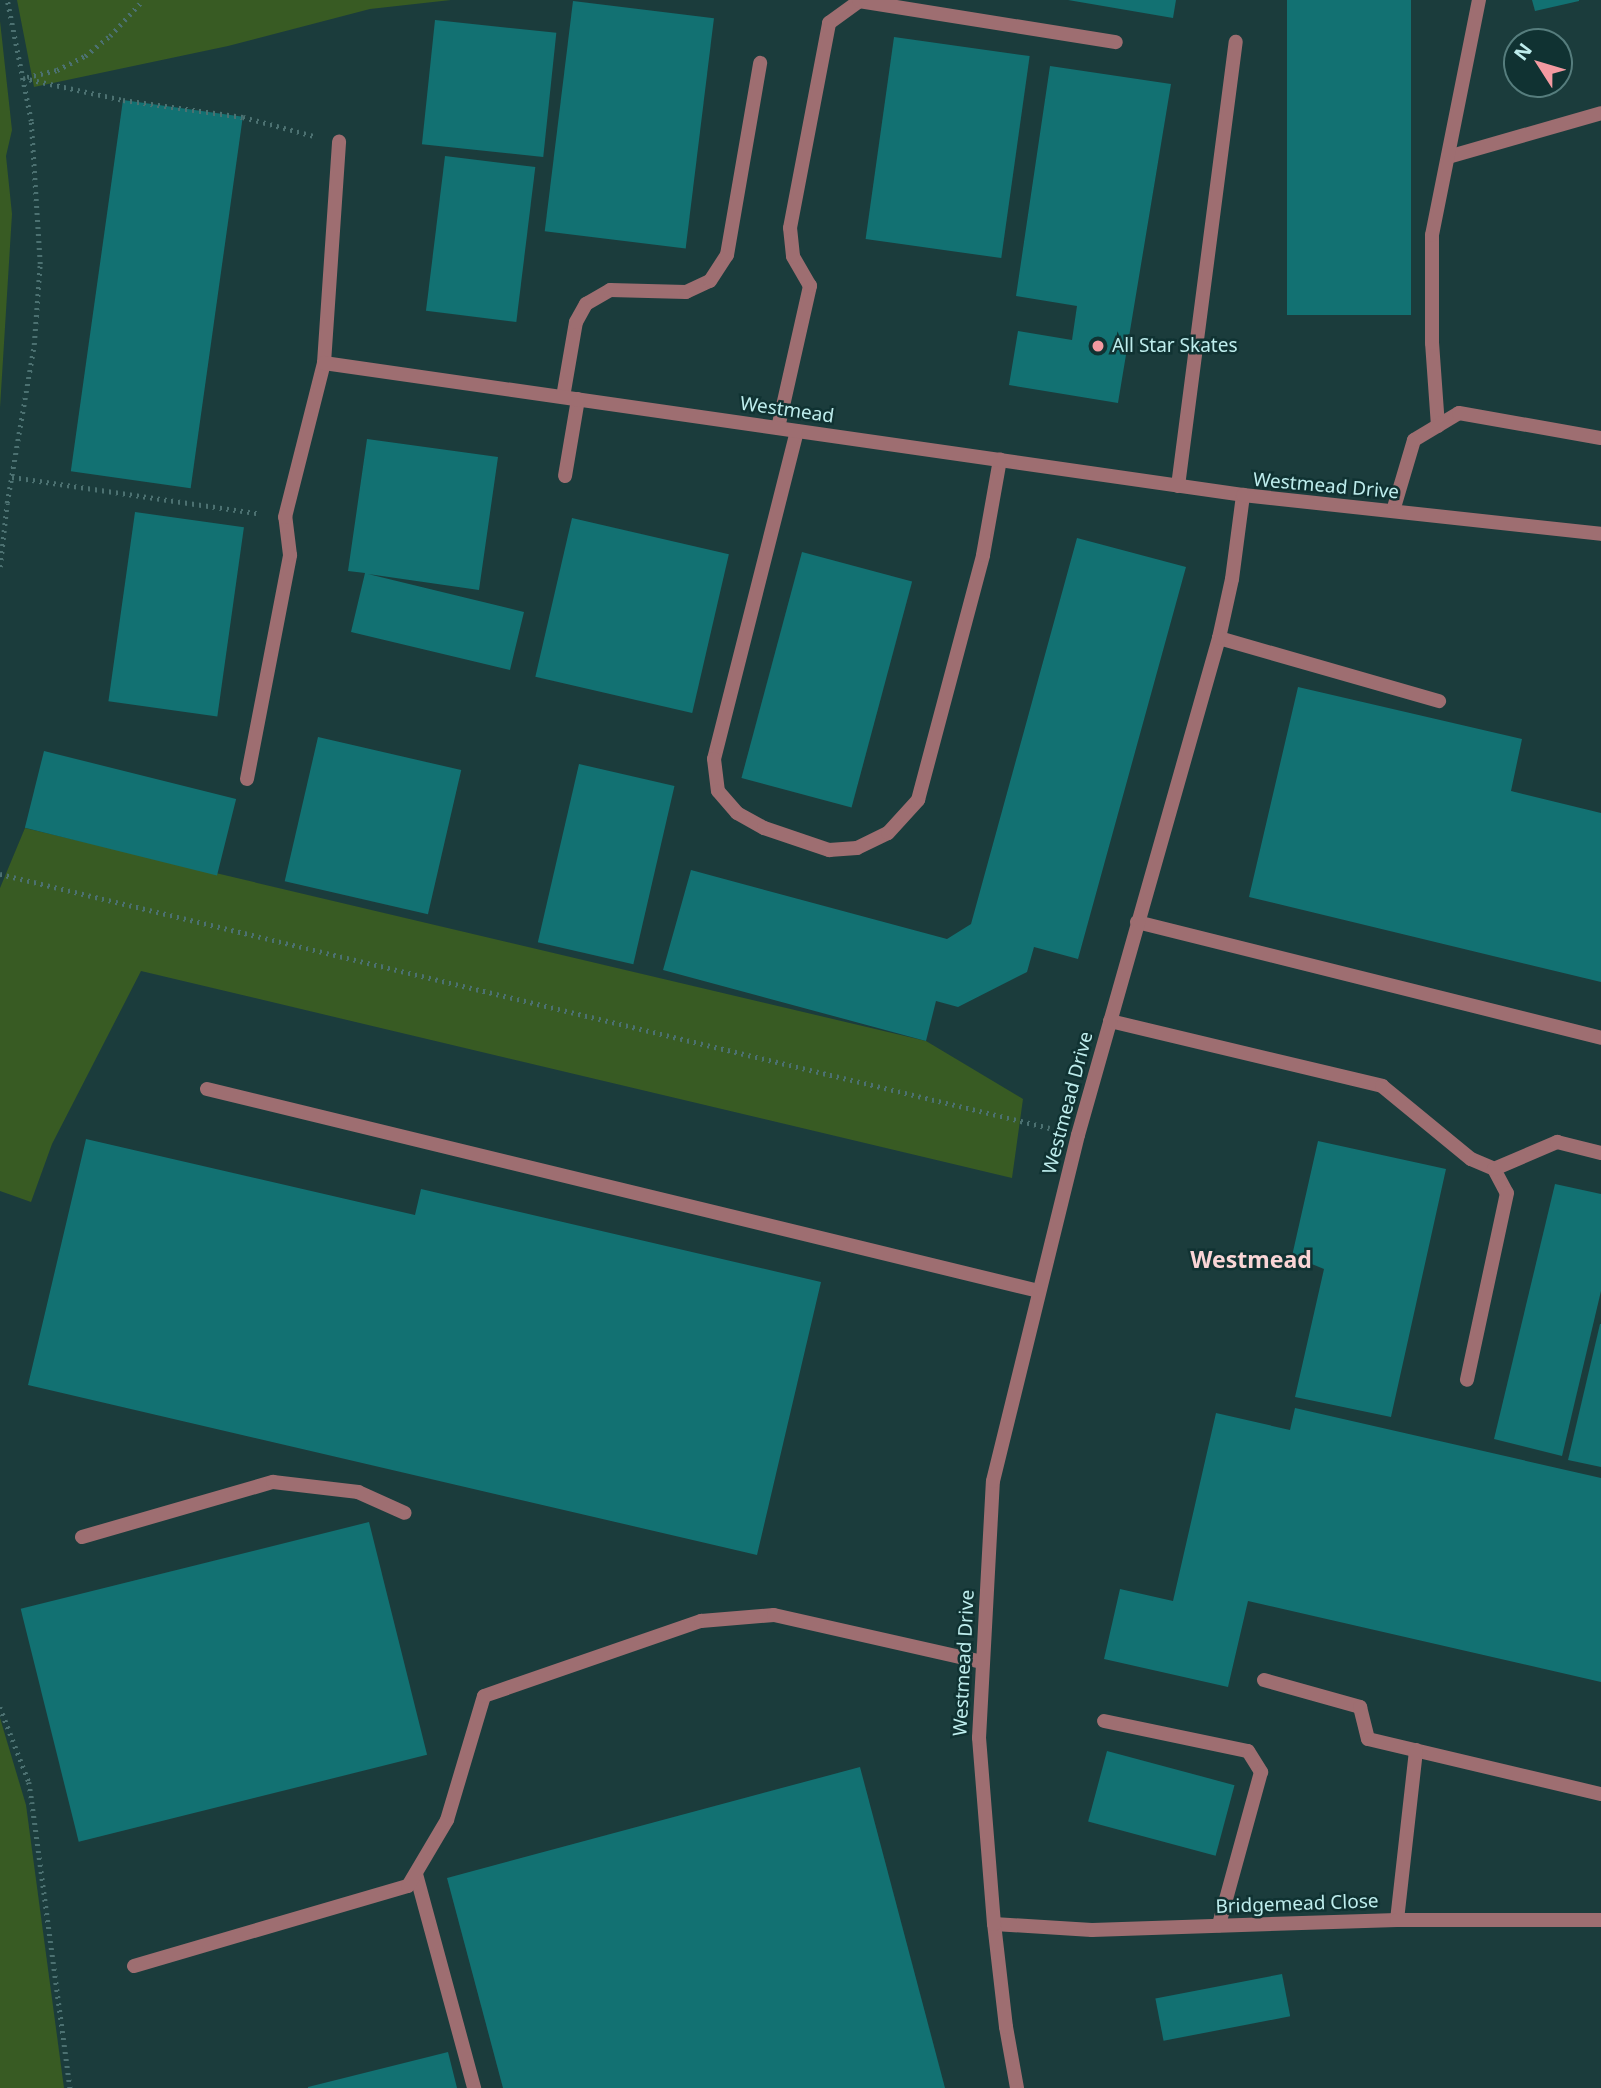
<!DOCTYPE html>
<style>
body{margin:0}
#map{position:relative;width:1601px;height:2088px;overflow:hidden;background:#1b3c3c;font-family:"Noto Sans",sans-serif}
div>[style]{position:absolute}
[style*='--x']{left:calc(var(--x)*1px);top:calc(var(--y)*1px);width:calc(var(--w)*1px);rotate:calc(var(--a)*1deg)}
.green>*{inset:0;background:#385b23}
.building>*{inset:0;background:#127172;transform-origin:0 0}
.path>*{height:4.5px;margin-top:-2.25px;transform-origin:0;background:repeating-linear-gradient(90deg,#4c7171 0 2px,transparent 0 7px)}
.service>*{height:14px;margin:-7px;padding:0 7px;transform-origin:7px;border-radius:7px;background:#9e6e71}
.minor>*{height:14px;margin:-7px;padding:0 7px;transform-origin:7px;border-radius:7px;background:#9e6e71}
.dots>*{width:19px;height:19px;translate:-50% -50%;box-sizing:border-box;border:4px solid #103232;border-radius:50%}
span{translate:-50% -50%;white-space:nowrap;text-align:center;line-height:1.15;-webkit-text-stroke:5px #103232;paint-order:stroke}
.poi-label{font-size:19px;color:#beeded}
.left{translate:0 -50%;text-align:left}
.street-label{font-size:19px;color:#beeded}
.quarter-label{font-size:23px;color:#f9d5d6;font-weight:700}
.north{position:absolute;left:1503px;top:28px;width:70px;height:70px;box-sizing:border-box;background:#103232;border:2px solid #567d7d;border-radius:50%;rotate:307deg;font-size:19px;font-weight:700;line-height:28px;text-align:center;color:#beeded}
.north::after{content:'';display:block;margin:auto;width:24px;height:32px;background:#f49aa1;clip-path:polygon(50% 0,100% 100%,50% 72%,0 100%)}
</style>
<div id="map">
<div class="green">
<i style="clip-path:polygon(17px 0,451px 0,370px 9px,228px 46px,34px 87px)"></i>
<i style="clip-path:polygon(0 21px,12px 130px,6px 156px,12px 214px,0 408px)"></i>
<i style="clip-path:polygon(25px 828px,926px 1041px,1023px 1099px,1012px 1178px,141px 971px,52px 1144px,31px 1202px,0 1191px,0 888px)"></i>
<i style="clip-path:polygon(0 1718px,26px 1805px,64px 2088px,0 2088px)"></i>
</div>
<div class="building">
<i style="clip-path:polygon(1068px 0,1176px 0,1173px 18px)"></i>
<i style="left:1287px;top:0;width:124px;height:315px"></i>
<i style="clip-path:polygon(1532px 0,1579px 0,1579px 1px,1535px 11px)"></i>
<i style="left:573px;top:1px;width:142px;height:232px;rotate:7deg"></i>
<i style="left:435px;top:20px;width:122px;height:125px;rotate:6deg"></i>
<i style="left:894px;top:37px;width:137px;height:204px;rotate:8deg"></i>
<i style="clip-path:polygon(1050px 66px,1171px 84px,1118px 403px,1009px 385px,1018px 331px,1072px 340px,1077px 306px,1016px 296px)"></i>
<i style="left:123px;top:100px;width:121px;height:375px;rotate:8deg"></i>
<i style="left:445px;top:156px;width:91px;height:156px;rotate:7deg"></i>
<i style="clip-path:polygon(367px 439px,498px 457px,479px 590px,368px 574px,524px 612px,510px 670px,351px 632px,365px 573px,348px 571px)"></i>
<i style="left:135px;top:512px;width:110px;height:191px;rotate:8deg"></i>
<i style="left:572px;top:518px;width:161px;height:163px;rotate:13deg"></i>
<i style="clip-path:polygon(1077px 538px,1186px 567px,1078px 959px,1034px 947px,1027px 972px,958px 1007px,936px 1001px,926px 1041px,663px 970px,691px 870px,947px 939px,971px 924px)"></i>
<i style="left:802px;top:552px;width:114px;height:234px;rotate:15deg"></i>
<i style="clip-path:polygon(1298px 687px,1522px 739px,1511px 791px,1601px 813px,1601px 982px,1249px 897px)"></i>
<i style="left:318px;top:737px;width:147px;height:148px;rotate:13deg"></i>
<i style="left:44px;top:751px;width:198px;height:79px;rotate:14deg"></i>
<i style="left:579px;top:764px;width:98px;height:183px;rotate:13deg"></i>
<i style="clip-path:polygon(86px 1139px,415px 1215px,421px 1189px,821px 1282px,757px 1555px,28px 1385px)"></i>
<i style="clip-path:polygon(1318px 1141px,1446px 1169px,1391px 1417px,1295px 1397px,1324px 1269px,1292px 1256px)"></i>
<i style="clip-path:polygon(1555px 1184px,1601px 1194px,1601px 1291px,1562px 1456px,1494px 1439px)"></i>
<i style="clip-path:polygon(1600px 1324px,1601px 1324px,1601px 1467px,1568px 1460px)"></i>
<i style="clip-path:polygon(1295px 1408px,1601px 1478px,1601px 1682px,1248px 1601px,1228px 1687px,1104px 1659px,1120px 1589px,1173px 1601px,1216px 1413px,1290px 1430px)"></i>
<i style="left:369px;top:1522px;width:240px;height:359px;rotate:76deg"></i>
<i style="left:1107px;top:1751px;width:132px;height:73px;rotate:15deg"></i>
<i style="clip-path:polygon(860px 1767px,945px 2088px,503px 2088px,447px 1878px)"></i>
<i style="left:1282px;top:1974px;width:43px;height:129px;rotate:79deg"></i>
<i style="clip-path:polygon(448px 2052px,457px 2088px,308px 2088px,308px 2087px)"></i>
</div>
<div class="path">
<i style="--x:27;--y:77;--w:31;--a:-13"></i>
<i style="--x:57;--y:70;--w:31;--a:-27"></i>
<i style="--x:85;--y:56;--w:32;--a:-39"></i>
<i style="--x:110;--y:36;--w:49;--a:-47.5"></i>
<i style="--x:23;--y:78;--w:102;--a:12.4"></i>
<i style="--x:123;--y:100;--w:121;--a:8.1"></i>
<i style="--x:243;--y:117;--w:73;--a:15"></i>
<i style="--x:12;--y:477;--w:248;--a:8.4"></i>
<i style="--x:0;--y:567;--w:64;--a:-83.8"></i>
<i style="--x:7;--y:503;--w:160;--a:-80.3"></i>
<i style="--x:34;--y:345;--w:81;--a:-85.8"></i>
<i style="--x:40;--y:264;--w:143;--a:-93.6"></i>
<i style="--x:31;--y:121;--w:123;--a:-101.2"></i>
<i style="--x:0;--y:874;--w:1080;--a:13.6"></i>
<i style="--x:0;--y:1707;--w:80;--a:68.9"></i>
<i style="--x:29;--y:1782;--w:20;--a:81"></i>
<i style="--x:32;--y:1802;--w:289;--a:82.4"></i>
</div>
<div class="service">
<i style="--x:1448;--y:157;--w:159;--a:-16"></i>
<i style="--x:563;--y:397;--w:76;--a:-80.2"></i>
<i style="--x:576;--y:322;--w:21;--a:-61"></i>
<i style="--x:586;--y:304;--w:28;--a:-30"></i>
<i style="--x:610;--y:290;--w:76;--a:1.5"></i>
<i style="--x:686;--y:292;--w:26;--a:-25"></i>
<i style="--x:710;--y:281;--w:31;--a:-57"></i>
<i style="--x:727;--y:255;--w:195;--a:-80.2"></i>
<i style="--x:1438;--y:426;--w:83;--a:-94.1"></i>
<i style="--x:1432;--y:343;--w:108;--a:-90"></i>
<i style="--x:1432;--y:235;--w:240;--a:-78.7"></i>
<i style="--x:778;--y:428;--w:146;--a:-77.3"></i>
<i style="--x:810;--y:286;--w:34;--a:-120"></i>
<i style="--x:793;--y:256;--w:28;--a:-96"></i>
<i style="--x:790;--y:228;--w:209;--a:-79.2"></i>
<i style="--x:829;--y:23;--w:37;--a:-36"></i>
<i style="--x:859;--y:1;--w:260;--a:9.1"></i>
<i style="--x:797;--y:431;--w:338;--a:104.2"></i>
<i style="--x:714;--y:759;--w:32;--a:83"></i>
<i style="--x:718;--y:791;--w:29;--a:49"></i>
<i style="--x:737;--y:813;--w:31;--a:29"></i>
<i style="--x:764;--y:828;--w:69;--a:18.7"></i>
<i style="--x:829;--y:850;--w:28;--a:-4"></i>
<i style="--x:857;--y:848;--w:34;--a:-26"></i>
<i style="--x:888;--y:833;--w:45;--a:-47.7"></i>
<i style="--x:918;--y:800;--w:253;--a:-75.1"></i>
<i style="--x:983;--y:555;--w:97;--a:-79.9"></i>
<i style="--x:565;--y:476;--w:78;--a:-80.4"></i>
<i style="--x:1178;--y:486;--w:448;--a:-82.6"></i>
<i style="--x:1393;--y:511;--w:74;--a:-73.5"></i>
<i style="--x:1414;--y:440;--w:52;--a:-31"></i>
<i style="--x:1459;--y:413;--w:144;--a:10"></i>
<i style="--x:1219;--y:638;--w:229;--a:16"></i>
<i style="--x:247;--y:779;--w:228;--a:-79.1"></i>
<i style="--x:1137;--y:922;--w:478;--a:14"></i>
<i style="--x:1110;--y:1021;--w:280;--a:13.4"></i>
<i style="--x:1382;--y:1086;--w:115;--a:39.4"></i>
<i style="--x:1471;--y:1159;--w:25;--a:23"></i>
<i style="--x:1494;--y:1169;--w:27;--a:62"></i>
<i style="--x:1507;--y:1193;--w:191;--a:102.1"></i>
<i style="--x:207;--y:1089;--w:856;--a:13.65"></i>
<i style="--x:1494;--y:1169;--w:69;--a:-23.2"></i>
<i style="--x:1557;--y:1142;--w:45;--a:14"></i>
<i style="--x:82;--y:1537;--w:199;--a:-16.1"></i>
<i style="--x:273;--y:1482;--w:86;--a:6.7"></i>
<i style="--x:358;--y:1492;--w:51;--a:24.1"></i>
<i style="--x:1264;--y:1680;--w:100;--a:15.7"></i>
<i style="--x:1360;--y:1707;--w:33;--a:76"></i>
<i style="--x:1368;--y:1739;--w:239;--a:13.3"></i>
<i style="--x:1104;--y:1721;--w:147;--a:11.8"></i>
<i style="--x:1248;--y:1751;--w:25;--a:58"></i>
<i style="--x:1261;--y:1772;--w:159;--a:105.4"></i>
<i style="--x:416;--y:1874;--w:222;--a:74.8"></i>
<i style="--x:1397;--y:1920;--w:171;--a:-83.6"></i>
<i style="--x:134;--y:1966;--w:285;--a:-16.3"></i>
<i style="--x:408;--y:1886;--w:77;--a:-59.4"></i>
<i style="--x:447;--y:1820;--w:129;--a:-73.4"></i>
<i style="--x:484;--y:1696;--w:230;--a:-19.1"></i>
<i style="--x:701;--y:1621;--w:73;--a:-4.7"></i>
<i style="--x:774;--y:1615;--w:214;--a:12.7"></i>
</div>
<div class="minor">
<i style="--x:324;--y:363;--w:222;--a:-86.1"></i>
<i style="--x:290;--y:555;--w:38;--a:-97"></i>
<i style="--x:285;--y:517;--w:159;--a:-75.8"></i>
<i style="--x:324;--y:363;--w:928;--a:8.17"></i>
<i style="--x:994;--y:1924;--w:98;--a:3.5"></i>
<i style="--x:1092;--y:1930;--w:305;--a:-1.9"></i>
<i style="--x:1397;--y:1920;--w:204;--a:0"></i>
<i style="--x:1017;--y:2088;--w:62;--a:-100.2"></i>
<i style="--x:1006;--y:2027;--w:104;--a:-96.6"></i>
<i style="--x:994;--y:1924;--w:187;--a:-94.6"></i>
<i style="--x:979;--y:1738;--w:257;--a:-86.9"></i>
<i style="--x:993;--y:1481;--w:356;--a:-76.2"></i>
<i style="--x:1078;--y:1135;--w:517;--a:-74.16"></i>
<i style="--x:1219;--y:638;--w:60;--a:-77.6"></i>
<i style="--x:1232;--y:579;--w:85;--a:-82.5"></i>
<i style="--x:1243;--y:495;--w:360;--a:6.2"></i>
</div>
<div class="dots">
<i style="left:1098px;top:346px;background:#f49aa1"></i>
</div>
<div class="poi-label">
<span class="left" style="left:1112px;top:346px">All Star Skates</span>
</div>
<div class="street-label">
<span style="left:787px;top:410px;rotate:8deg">Westmead</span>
<span style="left:1326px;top:486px;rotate:5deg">Westmead Drive</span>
<span style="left:1068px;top:1103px;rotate:-75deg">Westmead Drive</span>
<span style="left:964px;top:1663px;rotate:-87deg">Westmead Drive</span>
<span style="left:1297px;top:1904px;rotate:-2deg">Bridgemead Close</span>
</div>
<div class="quarter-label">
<span style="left:1251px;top:1259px">Westmead</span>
</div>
<div class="north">N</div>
</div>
